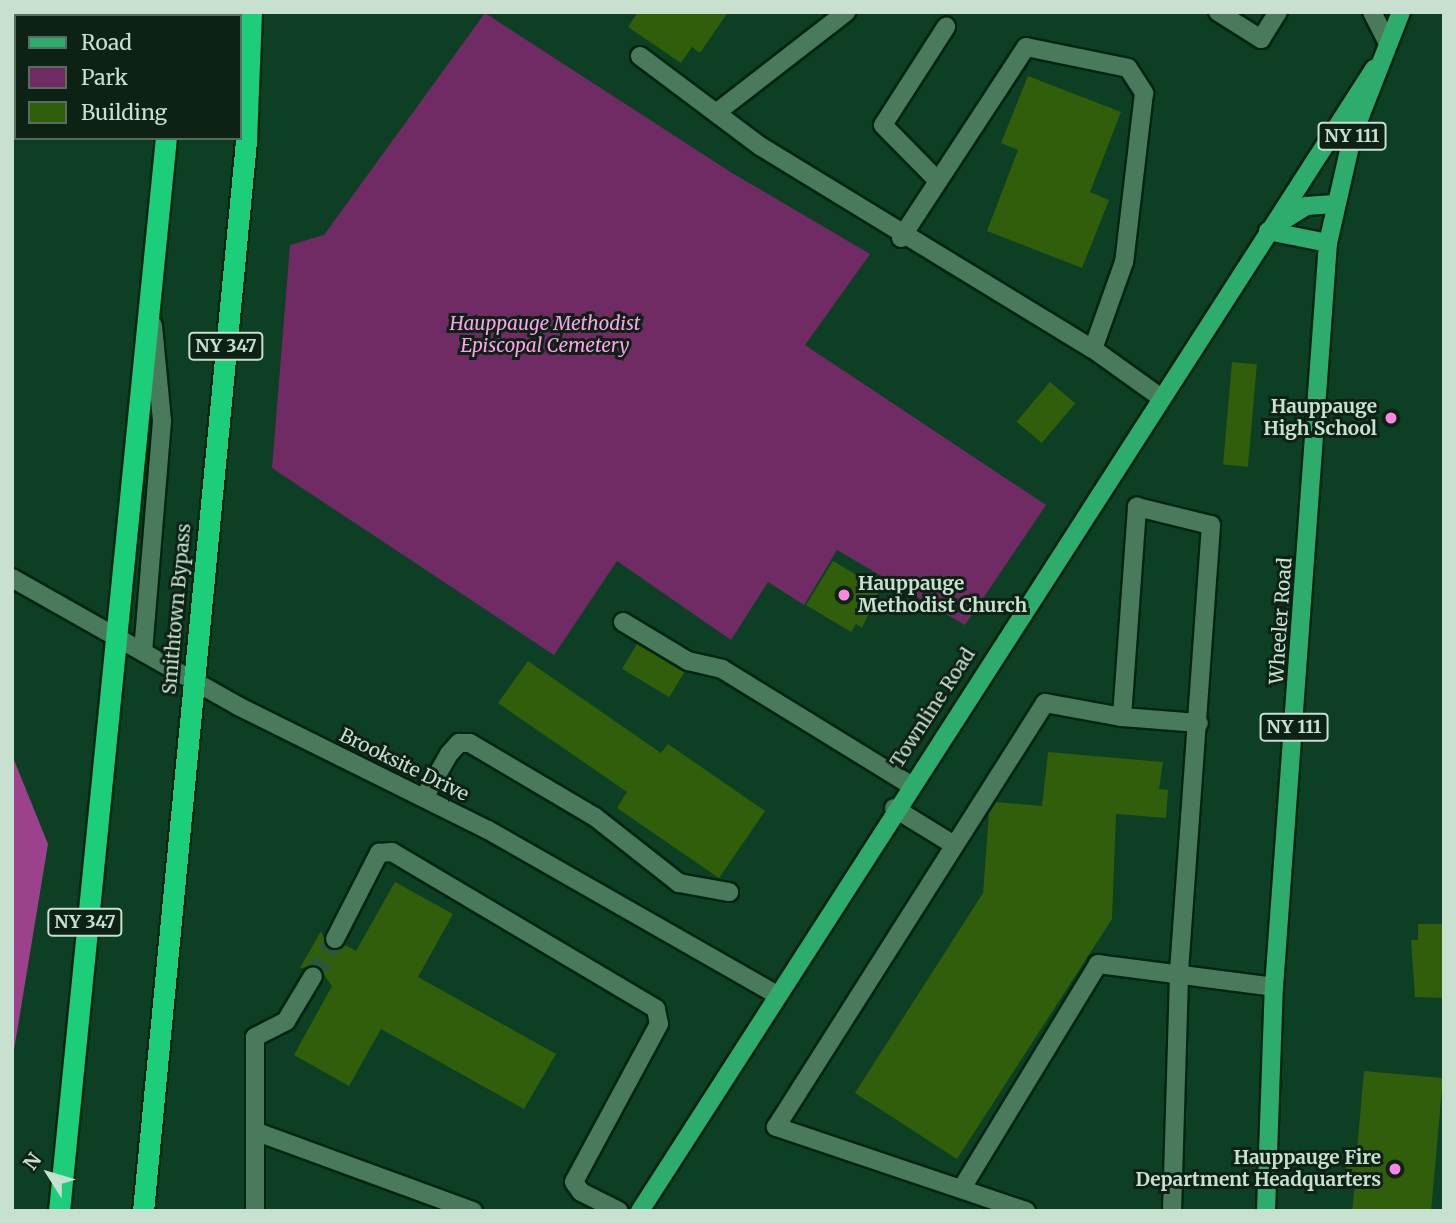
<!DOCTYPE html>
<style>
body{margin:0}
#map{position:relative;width:1456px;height:1223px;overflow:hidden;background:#0d3f24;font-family:Merriweather,serif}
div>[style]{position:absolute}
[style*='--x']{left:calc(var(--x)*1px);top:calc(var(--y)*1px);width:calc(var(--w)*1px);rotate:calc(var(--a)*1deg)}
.green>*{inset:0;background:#702b64}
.forest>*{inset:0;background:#9c428c}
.building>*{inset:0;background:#305e0a;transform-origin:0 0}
.minor-tunnel>*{height:18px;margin-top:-9px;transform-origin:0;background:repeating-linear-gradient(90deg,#29573e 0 18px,transparent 0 27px)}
.roads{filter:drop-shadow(2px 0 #002410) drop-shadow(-2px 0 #002410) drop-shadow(0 2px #002410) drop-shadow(0 -2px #002410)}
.minor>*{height:18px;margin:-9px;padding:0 9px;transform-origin:9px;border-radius:9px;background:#4a7a5c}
.major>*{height:18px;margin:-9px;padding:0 9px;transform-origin:9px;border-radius:9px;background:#2eac6e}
.highway>*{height:21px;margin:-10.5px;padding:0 10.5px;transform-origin:10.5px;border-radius:10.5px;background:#1ccd7a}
.dots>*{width:19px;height:19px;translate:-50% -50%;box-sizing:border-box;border:4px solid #0d2115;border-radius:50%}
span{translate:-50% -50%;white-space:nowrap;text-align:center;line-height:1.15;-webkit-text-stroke:6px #0d2115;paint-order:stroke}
.shield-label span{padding:2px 5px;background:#0d2115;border:2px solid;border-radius:5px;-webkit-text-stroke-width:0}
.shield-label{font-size:18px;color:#c7e0cf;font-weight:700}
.park-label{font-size:19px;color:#ffa0ea;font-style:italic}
.poi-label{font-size:19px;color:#c7e0cf;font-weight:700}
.right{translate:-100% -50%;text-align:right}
.left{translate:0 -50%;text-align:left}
.street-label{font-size:19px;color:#c7e0cf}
.frame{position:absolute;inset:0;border:14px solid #c7e0cf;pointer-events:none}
.legend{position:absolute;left:14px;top:14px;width:228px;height:126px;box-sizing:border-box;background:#0d2115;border:2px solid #576d5f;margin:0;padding:9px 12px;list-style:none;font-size:21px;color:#c7e0cf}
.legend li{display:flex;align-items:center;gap:14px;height:35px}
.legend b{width:35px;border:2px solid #576d5f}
.north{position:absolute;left:14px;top:1139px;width:70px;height:70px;-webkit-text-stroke:5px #0d2115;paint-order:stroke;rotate:307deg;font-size:19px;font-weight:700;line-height:28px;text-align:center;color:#c7e0cf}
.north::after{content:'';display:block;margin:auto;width:24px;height:32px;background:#c7e0cf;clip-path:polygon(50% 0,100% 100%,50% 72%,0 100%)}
</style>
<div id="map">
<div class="green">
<i style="clip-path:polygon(485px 13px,732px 173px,870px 254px,805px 345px,1046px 505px,965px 625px,837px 550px,804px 605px,768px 582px,731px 640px,617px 561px,554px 655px,272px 468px,290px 245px,324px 235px)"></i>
</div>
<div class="forest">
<i style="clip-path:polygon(12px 755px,48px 844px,12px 1062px)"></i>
</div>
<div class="building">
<i style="clip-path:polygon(638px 12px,728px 12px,700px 53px,692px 47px,681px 63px,628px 27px)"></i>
<i style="clip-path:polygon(1028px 76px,1121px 112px,1090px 192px,1109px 200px,1082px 268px,987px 231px,1018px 150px,1001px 143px)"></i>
<i style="left:1232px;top:362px;width:25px;height:103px;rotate:5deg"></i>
<i style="left:1050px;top:382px;width:33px;height:52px;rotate:40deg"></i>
<i style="clip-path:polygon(833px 561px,880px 589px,862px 628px,856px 624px,851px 632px,806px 605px)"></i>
<i style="left:637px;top:644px;width:55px;height:29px;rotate:31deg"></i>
<i style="clip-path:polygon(528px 661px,661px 753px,668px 744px,765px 811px,719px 878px,617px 808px,627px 792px,498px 703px)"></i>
<i style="clip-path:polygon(1048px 752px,1163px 762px,1159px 789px,1168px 790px,1166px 818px,1116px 814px,1112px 919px,957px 1159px,855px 1093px,983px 893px,989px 813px,996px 802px,1042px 806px)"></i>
<i style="clip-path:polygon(395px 882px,453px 914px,418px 977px,556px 1054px,524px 1109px,381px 1029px,349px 1086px,294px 1055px,332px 986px,318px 966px,300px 968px,321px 931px,329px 949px,345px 945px,356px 951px)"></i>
<i style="clip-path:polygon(1418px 924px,1444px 924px,1444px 998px,1415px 997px,1411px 940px,1418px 940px)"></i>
<i style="clip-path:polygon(1364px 1071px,1443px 1078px,1431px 1211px,1352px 1211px,1355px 1184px,1345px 1183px,1347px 1161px,1356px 1162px)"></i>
</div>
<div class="minor-tunnel">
<i style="--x:313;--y:976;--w:43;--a:-59.3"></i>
</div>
<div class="roads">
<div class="minor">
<i style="--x:1218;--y:12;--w:51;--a:32.1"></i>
<i style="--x:1261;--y:39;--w:32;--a:-58"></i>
<i style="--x:1372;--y:12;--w:33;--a:63"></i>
<i style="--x:640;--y:56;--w:150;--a:36.9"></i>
<i style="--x:760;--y:146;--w:390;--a:31.4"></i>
<i style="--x:1093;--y:349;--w:82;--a:35.6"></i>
<i style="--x:716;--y:113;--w:165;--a:-37.8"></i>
<i style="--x:938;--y:181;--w:78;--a:-134.5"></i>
<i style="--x:883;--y:125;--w:117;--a:-57.3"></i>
<i style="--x:901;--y:238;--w:228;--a:-56.8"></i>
<i style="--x:1026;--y:47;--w:104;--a:11.6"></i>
<i style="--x:1128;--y:68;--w:30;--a:57"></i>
<i style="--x:1144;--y:93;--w:170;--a:96.7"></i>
<i style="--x:1124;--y:262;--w:92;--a:109.6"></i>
<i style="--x:12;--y:578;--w:260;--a:29.5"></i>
<i style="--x:238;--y:706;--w:279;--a:26.4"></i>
<i style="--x:488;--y:830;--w:331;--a:29.7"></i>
<i style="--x:623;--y:622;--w:76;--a:31"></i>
<i style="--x:688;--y:661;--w:35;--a:13"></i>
<i style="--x:722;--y:669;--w:220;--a:31.6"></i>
<i style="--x:143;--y:652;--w:232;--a:-85.3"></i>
<i style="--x:162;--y:421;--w:96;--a:-95.4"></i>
<i style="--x:1122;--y:717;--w:77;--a:4.5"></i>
<i style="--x:424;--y:798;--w:51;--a:-60.4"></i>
<i style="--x:449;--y:754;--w:15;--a:-48"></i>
<i style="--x:459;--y:743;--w:11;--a:0"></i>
<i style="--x:470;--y:743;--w:145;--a:30.6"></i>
<i style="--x:595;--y:817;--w:107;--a:38.2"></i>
<i style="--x:679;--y:883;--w:51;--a:10.2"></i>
<i style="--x:894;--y:808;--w:67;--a:31.6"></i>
<i style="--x:335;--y:939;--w:97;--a:-62.9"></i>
<i style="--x:379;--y:853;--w:13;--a:-4"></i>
<i style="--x:392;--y:852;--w:307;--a:30.7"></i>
<i style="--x:656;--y:1009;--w:15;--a:79"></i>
<i style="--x:659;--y:1024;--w:179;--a:118.3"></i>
<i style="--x:574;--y:1182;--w:12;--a:55"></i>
<i style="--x:581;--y:1192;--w:42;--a:26.6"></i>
<i style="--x:257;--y:1132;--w:230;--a:20.1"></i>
<i style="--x:962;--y:1188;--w:262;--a:-58.7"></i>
<i style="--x:1098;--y:964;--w:177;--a:7.4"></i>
<i style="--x:255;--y:1211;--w:174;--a:-90"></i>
<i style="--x:255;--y:1037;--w:35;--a:-27"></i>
<i style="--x:286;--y:1021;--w:52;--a:-59"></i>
<i style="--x:1026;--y:1211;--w:264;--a:-161.4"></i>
<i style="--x:776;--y:1127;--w:502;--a:-57.61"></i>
<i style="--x:1045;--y:703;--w:78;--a:10.3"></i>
<i style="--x:1122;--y:717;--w:211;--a:-85.9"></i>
<i style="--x:1137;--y:507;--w:76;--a:13.7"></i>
<i style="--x:1211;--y:525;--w:452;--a:94.1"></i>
<i style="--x:1179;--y:976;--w:235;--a:91.7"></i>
</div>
<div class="major">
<i style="--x:1279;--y:223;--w:32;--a:-32"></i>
<i style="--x:1306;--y:206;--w:28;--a:-4"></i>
<i style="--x:1268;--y:231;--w:61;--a:11.3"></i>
<i style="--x:640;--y:1211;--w:1358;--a:-57.27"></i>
<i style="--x:1266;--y:1211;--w:224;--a:-88"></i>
<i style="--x:1274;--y:987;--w:746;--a:-85.85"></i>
<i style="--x:1328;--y:243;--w:109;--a:-77.2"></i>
<i style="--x:1352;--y:137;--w:134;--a:-68.6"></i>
</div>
<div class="highway">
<i style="--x:178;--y:16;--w:4;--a:-90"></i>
<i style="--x:59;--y:1211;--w:1078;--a:-84.31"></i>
<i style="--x:143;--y:1211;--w:1075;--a:-84.5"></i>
<i style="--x:246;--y:141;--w:129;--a:-87.8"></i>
</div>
</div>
<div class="dots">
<i style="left:1391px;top:418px;background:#fc86e4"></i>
<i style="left:844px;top:595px;background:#fc86e4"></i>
<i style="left:1395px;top:1169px;background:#fc86e4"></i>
</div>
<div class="shield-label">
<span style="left:1352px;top:136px">NY 111</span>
<span style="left:226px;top:346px">NY 347</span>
<span style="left:1294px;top:727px">NY 111</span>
<span style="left:85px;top:922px">NY 347</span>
</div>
<div class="park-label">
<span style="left:545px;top:335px">Hauppauge Methodist<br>Episcopal Cemetery</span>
</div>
<div class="poi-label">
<span class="right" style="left:1377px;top:418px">Hauppauge<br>High School</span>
<span class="left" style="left:858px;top:595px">Hauppauge<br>Methodist Church</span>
<span class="right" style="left:1381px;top:1169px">Hauppauge Fire<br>Department Headquarters</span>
</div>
<div class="street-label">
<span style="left:177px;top:609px;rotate:-85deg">Smithtown Bypass</span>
<span style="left:1281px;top:621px;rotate:-86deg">Wheeler Road</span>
<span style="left:933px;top:708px;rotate:-57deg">Townline Road</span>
<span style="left:404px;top:765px;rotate:26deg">Brooksite Drive</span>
</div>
<div class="frame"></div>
<ul class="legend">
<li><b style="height:9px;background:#2eac6e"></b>Road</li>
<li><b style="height:19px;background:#702b64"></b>Park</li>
<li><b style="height:19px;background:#305e0a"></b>Building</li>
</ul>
<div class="north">N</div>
</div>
